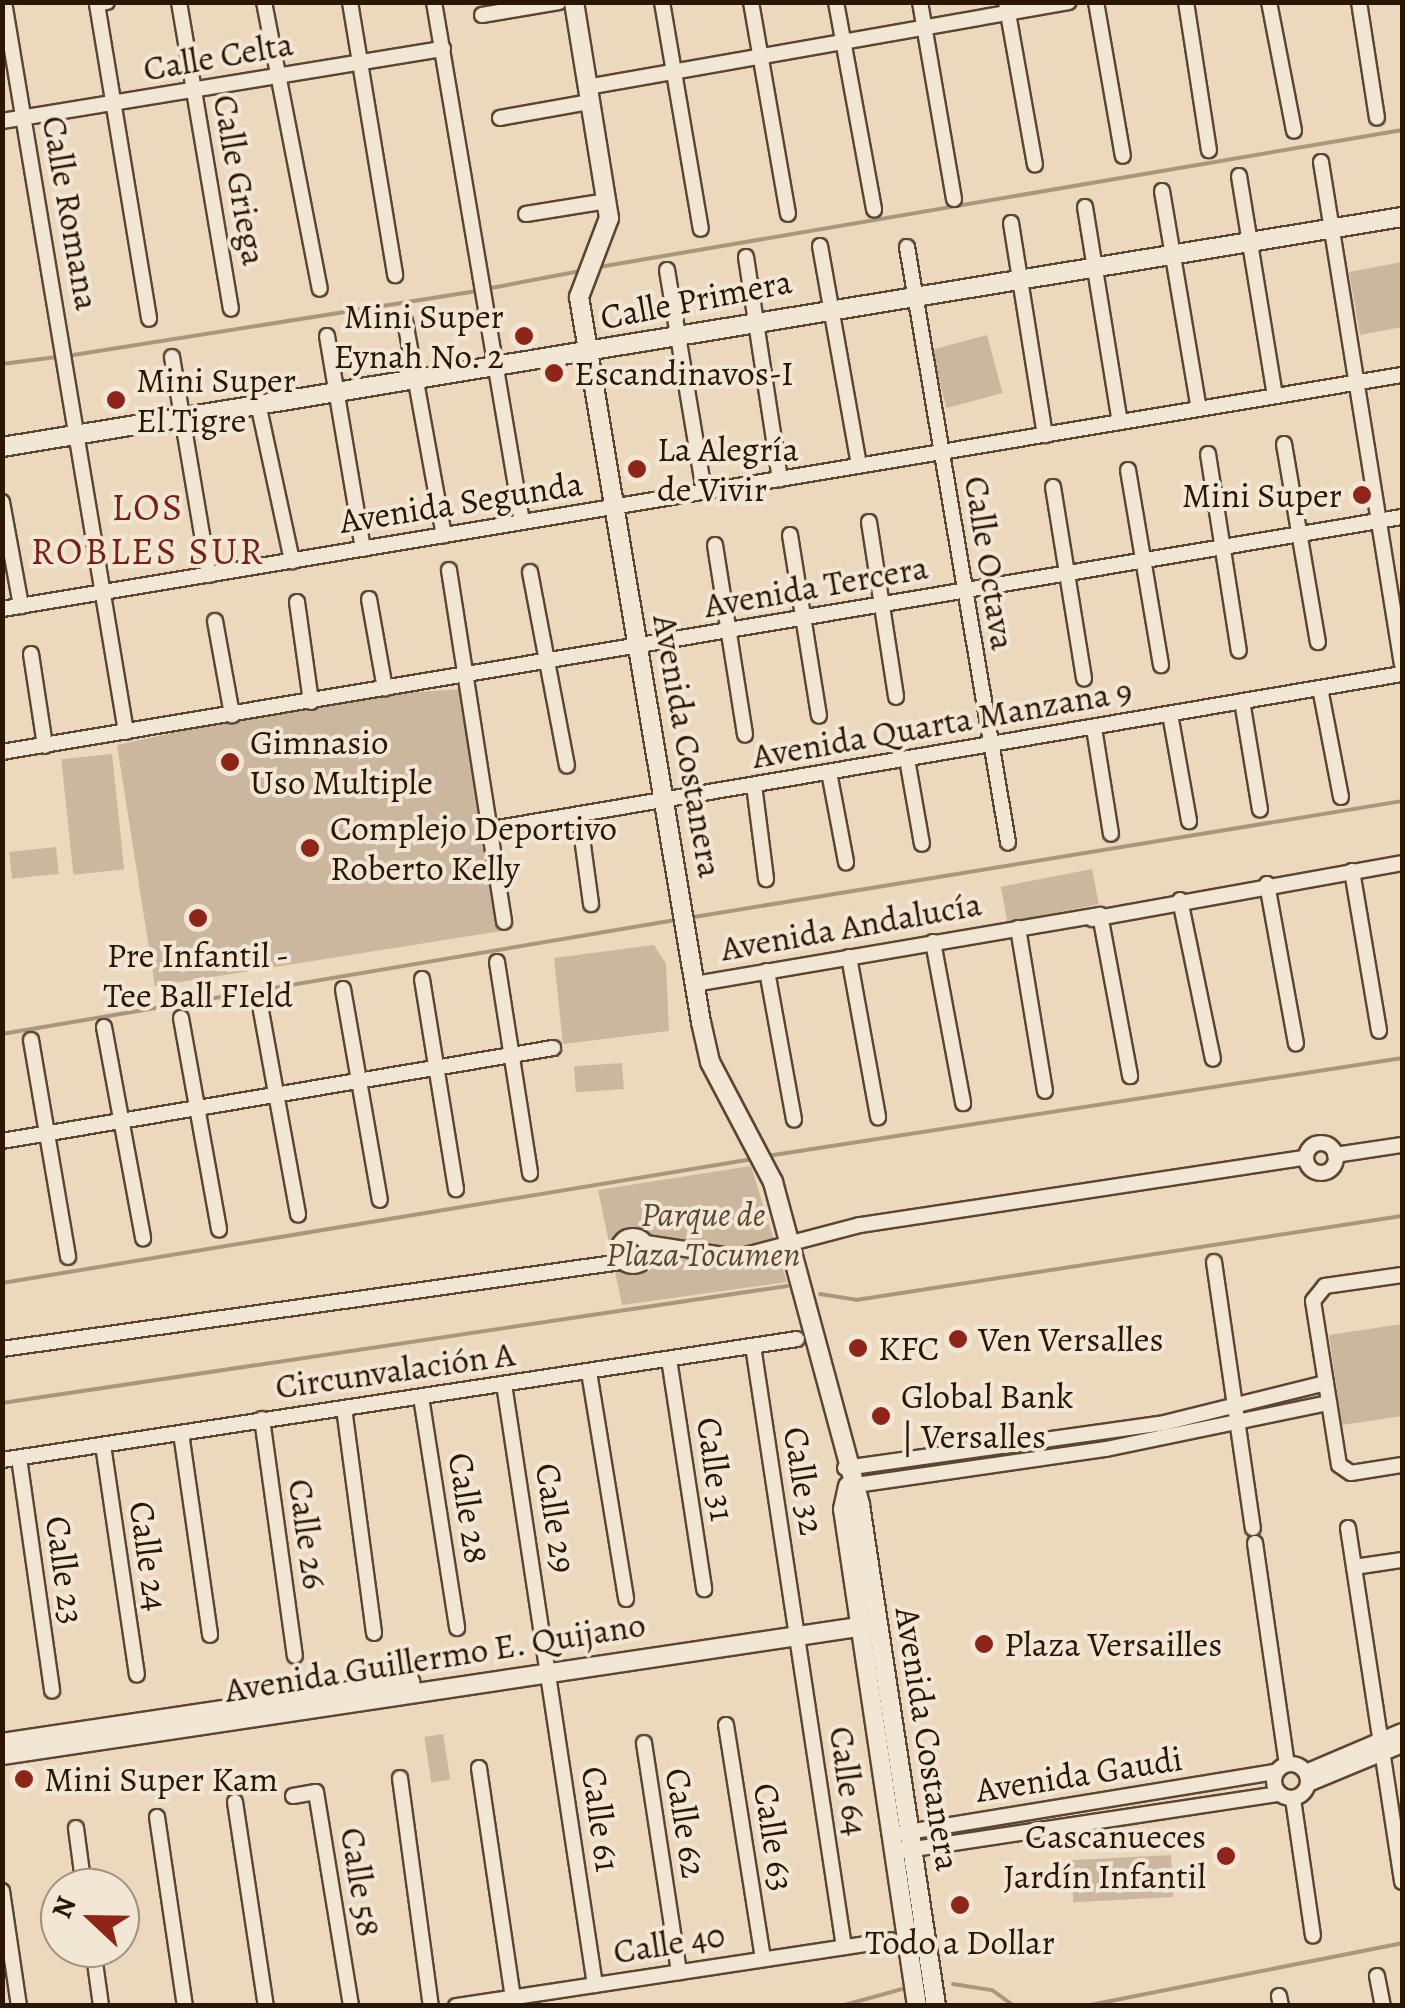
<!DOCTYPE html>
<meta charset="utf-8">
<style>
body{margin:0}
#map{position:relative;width:1405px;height:2008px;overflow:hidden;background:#ebd8bd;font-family:Alegreya,serif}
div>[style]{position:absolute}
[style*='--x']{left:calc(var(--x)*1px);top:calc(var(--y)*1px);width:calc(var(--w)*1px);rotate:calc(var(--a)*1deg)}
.green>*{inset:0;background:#cab79d;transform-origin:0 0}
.stream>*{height:4px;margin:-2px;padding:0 2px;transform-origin:2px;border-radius:2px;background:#aa967d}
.roads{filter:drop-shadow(2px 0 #5b4631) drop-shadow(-2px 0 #5b4631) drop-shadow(0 2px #5b4631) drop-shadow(0 -2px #5b4631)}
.street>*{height:14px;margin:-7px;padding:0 7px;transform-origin:7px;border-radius:7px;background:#f2e6d4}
.street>.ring{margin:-7px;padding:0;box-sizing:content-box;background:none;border:14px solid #f2e6d4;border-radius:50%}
.secondary>*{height:18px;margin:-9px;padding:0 9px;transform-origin:9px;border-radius:9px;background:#f2e6d4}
.dots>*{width:28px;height:28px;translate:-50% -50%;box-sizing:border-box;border:5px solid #f2e6d4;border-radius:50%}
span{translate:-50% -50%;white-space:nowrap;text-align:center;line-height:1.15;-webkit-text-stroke:8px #f2e6d4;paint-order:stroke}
.street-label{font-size:35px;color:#2b1602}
.poi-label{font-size:35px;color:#2b1602}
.right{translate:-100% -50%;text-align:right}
.left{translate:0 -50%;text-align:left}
.park-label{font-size:35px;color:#5b4630;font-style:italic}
.neighbourhood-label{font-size:38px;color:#7a1f14;letter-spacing:2.5px}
.frame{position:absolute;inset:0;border:5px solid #2b1602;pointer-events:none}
.north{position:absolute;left:40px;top:1868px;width:100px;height:100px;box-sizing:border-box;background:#f2e6d4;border:2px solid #a29380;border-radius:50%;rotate:292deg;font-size:28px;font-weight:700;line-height:40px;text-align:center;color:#2b1602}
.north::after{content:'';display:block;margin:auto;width:35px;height:45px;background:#8f2418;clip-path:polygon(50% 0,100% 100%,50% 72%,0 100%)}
</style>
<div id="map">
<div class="green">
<i style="clip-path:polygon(1402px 262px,1402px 327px,1360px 335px,1349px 272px)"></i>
<i style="left:987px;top:335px;width:60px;height:58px;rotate:75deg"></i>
<i style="clip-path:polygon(461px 689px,501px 931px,155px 986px,117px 745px,333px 698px)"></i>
<i style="left:112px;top:754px;width:116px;height:51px;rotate:84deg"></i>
<i style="left:56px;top:847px;width:27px;height:47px;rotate:84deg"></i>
<i style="left:1092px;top:869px;width:36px;height:93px;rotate:79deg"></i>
<i style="clip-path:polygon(654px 945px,666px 964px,669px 1031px,563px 1044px,554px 958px)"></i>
<i style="left:622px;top:1063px;width:26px;height:48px;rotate:86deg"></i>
<i style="clip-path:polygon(751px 1166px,787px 1282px,622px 1305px,598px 1190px)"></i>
<i style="clip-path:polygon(1402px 1324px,1402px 1416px,1342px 1425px,1329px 1335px)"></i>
<i style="left:443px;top:1734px;width:46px;height:19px;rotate:81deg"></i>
<i style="left:1171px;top:1855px;width:42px;height:100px;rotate:87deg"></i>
</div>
<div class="stream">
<i style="--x:599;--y:267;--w:815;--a:-9.68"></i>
<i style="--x:486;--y:289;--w:96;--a:-10.8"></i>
<i style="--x:67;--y:356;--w:415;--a:-9"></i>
<i style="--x:2;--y:364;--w:55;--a:-7.3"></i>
<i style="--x:694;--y:917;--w:717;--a:-9.3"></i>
<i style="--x:2;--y:1034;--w:683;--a:-9.61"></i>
<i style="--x:767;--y:1156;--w:643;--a:-8.77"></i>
<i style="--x:2;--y:1283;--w:761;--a:-9.38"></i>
<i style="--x:820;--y:1294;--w:36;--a:9"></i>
<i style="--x:856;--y:1300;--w:552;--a:-8.75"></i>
<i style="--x:2;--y:1403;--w:794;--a:-8.48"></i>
<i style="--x:953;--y:1984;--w:39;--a:9"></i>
<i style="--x:992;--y:1990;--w:27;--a:36"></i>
<i style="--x:841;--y:2006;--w:63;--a:-15.6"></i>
<i style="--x:1085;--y:2006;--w:323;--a:-11.2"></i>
</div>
<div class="roads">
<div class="street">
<i style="--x:4;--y:2;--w:740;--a:80.51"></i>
<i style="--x:107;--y:2;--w:10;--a:169"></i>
<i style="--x:97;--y:4;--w:319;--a:80.6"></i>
<i style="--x:179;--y:2;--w:311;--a:80.4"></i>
<i style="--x:264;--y:2;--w:292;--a:79"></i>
<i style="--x:350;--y:2;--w:277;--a:80.6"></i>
<i style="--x:434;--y:2;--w:527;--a:80.39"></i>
<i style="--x:662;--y:2;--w:230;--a:80.3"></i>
<i style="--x:751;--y:2;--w:215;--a:80.1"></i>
<i style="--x:836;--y:2;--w:211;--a:79.6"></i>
<i style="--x:920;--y:2;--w:200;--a:80.2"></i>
<i style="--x:1006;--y:2;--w:165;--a:79.9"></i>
<i style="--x:1096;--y:2;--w:156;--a:80.1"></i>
<i style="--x:1186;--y:2;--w:150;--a:81.2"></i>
<i style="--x:1269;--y:2;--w:131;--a:79"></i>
<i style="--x:1359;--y:2;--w:117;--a:81.2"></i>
<i style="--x:482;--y:15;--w:78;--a:-9.6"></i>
<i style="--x:587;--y:87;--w:489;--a:-10"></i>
<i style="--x:500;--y:118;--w:90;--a:-10.2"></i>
<i style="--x:2;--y:121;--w:447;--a:-9.3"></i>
<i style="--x:1321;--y:162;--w:509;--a:80.85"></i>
<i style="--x:1239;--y:176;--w:223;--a:80.7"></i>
<i style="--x:1162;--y:191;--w:221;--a:80.4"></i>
<i style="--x:1085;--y:207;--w:218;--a:80.8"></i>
<i style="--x:526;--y:214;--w:82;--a:-9.1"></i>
<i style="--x:1011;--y:223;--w:215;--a:80.9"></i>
<i style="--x:820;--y:246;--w:223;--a:79.9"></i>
<i style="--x:907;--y:247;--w:604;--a:80.37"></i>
<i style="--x:746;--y:257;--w:225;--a:81.3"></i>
<i style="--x:667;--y:270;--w:225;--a:80.5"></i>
<i style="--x:405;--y:321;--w:218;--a:79.7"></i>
<i style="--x:327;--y:336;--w:216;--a:80.4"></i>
<i style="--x:172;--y:357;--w:221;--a:80.4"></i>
<i style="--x:259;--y:408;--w:157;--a:77.8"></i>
<i style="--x:1284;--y:444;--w:201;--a:80.3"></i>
<i style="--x:1208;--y:454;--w:199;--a:81.1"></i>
<i style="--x:1128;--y:470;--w:198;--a:80.4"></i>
<i style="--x:1053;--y:487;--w:194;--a:80.8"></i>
<i style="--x:2;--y:502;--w:106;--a:79.6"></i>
<i style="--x:869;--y:522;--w:177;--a:81.2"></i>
<i style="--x:790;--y:535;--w:183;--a:80.9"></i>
<i style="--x:715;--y:545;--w:192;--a:81"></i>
<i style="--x:449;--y:570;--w:356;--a:81.1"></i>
<i style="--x:530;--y:572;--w:197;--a:79.2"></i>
<i style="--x:369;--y:599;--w:91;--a:79.9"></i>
<i style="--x:297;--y:602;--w:101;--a:82"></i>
<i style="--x:2;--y:609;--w:1419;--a:-9.49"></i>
<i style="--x:215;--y:621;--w:96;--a:79.7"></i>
<i style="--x:31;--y:654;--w:93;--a:81.3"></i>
<i style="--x:1320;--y:688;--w:111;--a:79.1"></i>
<i style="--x:1242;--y:701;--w:110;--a:80.6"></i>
<i style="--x:1170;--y:714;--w:109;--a:79.9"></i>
<i style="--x:1094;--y:728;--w:107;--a:80.9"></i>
<i style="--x:2;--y:752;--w:1420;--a:-9.53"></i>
<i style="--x:907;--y:759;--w:86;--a:80"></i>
<i style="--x:829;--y:772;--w:92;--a:79.3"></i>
<i style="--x:754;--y:785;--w:95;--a:82.7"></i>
<i style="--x:579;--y:816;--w:89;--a:82.2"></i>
<i style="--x:492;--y:829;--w:923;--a:-9.67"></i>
<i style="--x:1352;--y:871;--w:162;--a:80.4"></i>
<i style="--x:1267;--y:884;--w:162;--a:79.7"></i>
<i style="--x:1180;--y:900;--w:162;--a:78.3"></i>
<i style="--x:1100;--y:915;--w:164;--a:79.4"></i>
<i style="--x:1092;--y:919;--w:315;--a:-10.2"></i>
<i style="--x:1018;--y:928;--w:165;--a:80.6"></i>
<i style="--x:933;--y:942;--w:164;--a:79.4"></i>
<i style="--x:849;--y:957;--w:163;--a:79.7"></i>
<i style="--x:497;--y:962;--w:214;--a:81.1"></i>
<i style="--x:767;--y:971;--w:151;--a:79.7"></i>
<i style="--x:422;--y:979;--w:213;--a:80.8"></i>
<i style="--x:695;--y:984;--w:411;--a:-9.7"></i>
<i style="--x:343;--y:989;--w:214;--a:80.1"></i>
<i style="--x:260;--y:1005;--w:213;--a:79.7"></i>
<i style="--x:181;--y:1018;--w:215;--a:79.8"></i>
<i style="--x:104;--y:1027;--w:215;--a:79.5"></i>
<i style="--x:31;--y:1040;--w:220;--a:80.3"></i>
<i style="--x:2;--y:1141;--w:559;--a:-9.58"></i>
<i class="ring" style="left:1306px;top:1143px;width:16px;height:16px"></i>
<i style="--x:1335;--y:1155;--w:68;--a:-8.5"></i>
<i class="ring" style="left:618px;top:1236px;width:16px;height:16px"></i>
<i style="--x:646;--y:1243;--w:93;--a:8.7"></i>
<i style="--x:738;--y:1257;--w:126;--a:-14.7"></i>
<i style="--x:860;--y:1225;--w:450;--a:-8.6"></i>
<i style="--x:1214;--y:1262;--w:269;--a:81.7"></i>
<i style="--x:1402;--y:1275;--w:78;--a:171.9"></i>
<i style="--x:1325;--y:1286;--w:19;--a:129"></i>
<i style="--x:1313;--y:1301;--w:166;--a:81"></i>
<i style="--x:1339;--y:1465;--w:14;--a:34"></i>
<i style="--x:1351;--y:1473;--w:52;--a:-8.9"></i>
<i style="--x:753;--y:1346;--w:608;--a:81.39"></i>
<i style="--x:2;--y:1349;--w:625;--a:-8"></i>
<i style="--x:669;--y:1359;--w:233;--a:81.3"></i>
<i style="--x:589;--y:1372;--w:230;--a:80.7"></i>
<i style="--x:504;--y:1384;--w:608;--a:81.39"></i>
<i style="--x:421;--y:1397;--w:234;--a:81.1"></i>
<i style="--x:344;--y:1408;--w:227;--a:82.4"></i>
<i style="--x:262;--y:1419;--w:239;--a:82.1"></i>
<i style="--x:181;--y:1433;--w:204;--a:81.8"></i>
<i style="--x:103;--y:1445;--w:232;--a:81.6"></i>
<i style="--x:19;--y:1458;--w:235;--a:81.9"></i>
<i style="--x:2;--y:1460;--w:804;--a:-8.65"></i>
<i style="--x:845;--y:1468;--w:322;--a:-8"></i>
<i style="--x:1164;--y:1423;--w:167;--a:-13.9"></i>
<i style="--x:849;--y:1486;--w:260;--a:-8.2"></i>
<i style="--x:1106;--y:1449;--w:228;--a:-11.7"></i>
<i style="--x:1348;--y:1528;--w:358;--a:81.3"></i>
<i style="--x:1255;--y:1543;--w:223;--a:81.8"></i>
<i style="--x:1354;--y:1567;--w:49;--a:-8.3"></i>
<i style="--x:726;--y:1725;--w:237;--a:81"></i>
<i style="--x:644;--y:1743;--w:232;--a:81.3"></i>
<i class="ring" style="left:1274px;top:1764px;width:20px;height:20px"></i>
<i style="--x:479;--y:1768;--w:232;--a:81.6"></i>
<i style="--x:1306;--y:1772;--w:104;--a:-23.1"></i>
<i style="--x:400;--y:1778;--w:230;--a:82.3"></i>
<i style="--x:1308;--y:1784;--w:102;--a:-22.5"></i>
<i style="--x:293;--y:1796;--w:23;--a:-10"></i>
<i style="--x:316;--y:1792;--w:217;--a:80.7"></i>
<i style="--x:1293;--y:1799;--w:138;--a:81.7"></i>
<i style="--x:235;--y:1802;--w:206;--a:81.4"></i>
<i style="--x:157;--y:1817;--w:191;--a:81.6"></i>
<i style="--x:76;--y:1828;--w:61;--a:82.4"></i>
<i style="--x:902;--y:1833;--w:379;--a:-9.3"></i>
<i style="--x:894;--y:1852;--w:389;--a:-8.6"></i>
<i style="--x:2;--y:1891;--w:116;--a:81.6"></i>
<i style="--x:93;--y:1948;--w:59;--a:82.1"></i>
<i style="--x:1377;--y:1976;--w:31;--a:79"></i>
<i style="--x:1279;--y:1996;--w:10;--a:79"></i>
<i style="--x:456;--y:2006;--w:440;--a:-8.6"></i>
</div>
<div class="secondary">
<i style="--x:574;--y:2;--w:219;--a:80.8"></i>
<i style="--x:609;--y:218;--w:85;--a:110.8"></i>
<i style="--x:579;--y:297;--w:735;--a:80.45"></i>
<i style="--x:701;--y:1022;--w:41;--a:77.3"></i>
<i style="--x:710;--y:1062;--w:136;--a:62.3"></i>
<i style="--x:773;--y:1182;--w:335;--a:74.9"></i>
<i style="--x:860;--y:1505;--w:507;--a:81.37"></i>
<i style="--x:2;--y:447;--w:1419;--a:-9.33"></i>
<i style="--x:848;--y:1486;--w:24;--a:102"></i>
<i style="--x:843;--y:1509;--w:502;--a:81.53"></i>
<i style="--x:2;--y:1743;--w:413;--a:-8.5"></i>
<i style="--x:2;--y:1755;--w:885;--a:-8.51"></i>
</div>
</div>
<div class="dots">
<i style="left:524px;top:336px;background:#8f2418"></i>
<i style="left:554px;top:373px;background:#8f2418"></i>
<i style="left:116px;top:400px;background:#8f2418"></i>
<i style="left:637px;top:469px;background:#8f2418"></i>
<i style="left:1362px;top:495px;background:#8f2418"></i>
<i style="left:230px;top:762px;background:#8f2418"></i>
<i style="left:310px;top:848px;background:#8f2418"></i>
<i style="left:198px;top:918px;background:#8f2418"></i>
<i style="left:958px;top:1339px;background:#8f2418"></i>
<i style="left:858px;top:1348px;background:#8f2418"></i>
<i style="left:881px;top:1416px;background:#8f2418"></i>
<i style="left:984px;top:1644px;background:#8f2418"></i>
<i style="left:24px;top:1779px;background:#8f2418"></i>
<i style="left:1226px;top:1856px;background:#8f2418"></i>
<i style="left:960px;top:1905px;background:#8f2418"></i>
</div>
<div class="street-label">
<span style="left:218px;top:56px;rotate:-10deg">Calle Celta</span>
<span style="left:240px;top:180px;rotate:80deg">Calle Griega</span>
<span style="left:71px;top:213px;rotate:80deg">Calle Romana</span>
<span style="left:696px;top:299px;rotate:-11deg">Calle Primera</span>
<span style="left:461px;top:502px;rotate:-9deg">Avenida Segunda</span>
<span style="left:990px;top:563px;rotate:81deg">Calle Octava</span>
<span style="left:816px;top:586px;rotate:-10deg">Avenida Tercera</span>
<span style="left:942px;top:723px;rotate:-10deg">Avenida Quarta Manzana 9</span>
<span style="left:688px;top:746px;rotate:80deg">Avenida Costanera</span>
<span style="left:851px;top:926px;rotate:-10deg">Avenida Andalucía</span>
<span style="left:395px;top:1370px;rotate:-8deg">Circunvalación A</span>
<span style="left:716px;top:1469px;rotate:82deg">Calle 31</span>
<span style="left:804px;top:1481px;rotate:81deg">Calle 32</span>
<span style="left:469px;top:1508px;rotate:81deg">Calle 28</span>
<span style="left:556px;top:1518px;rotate:81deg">Calle 29</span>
<span style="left:308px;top:1534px;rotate:82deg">Calle 26</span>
<span style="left:149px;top:1556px;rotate:82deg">Calle 24</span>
<span style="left:65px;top:1570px;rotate:82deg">Calle 23</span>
<span style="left:435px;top:1657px;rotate:-9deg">Avenida Guillermo E. Quijano</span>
<span style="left:928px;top:1739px;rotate:81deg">Avenida Costanera</span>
<span style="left:1079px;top:1774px;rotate:-9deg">Avenida Gaudi</span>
<span style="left:849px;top:1781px;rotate:82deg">Calle 64</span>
<span style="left:601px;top:1819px;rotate:82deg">Calle 61</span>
<span style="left:686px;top:1823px;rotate:81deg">Calle 62</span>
<span style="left:774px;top:1837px;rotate:81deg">Calle 63</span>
<span style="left:361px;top:1882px;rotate:81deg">Calle 58</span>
<span style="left:669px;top:1943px;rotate:-9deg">Calle 40</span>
</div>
<div class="poi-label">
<span class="right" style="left:504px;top:336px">Mini Super<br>Eynah No. 2</span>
<span class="left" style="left:574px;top:373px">Escandinavos-I</span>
<span class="left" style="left:136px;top:400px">Mini Super<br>El Tigre</span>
<span class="left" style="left:657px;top:469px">La Alegría<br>de Vivir</span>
<span class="right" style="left:1342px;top:495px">Mini Super</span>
<span class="left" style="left:250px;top:762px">Gimnasio<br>Uso Multiple</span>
<span class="left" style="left:330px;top:848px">Complejo Deportivo<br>Roberto Kelly</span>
<span style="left:198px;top:975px">Pre Infantil -<br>Tee Ball FIeld</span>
<span class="left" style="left:978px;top:1339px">Ven Versalles</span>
<span class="left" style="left:878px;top:1348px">KFC</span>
<span class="left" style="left:901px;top:1416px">Global Bank<br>| Versalles</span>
<span class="left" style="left:1004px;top:1644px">Plaza Versailles</span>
<span class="left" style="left:44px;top:1779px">Mini Super Kam</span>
<span class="right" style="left:1206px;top:1856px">Cascanueces<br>Jardín Infantil</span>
<span style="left:960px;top:1942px">Todo a Dollar</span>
</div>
<div class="park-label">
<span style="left:703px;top:1234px">Parque de<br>Plaza Tocumen</span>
</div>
<div class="neighbourhood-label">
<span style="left:148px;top:530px">LOS<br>ROBLES SUR</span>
</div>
<div class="frame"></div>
<div class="north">N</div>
</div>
